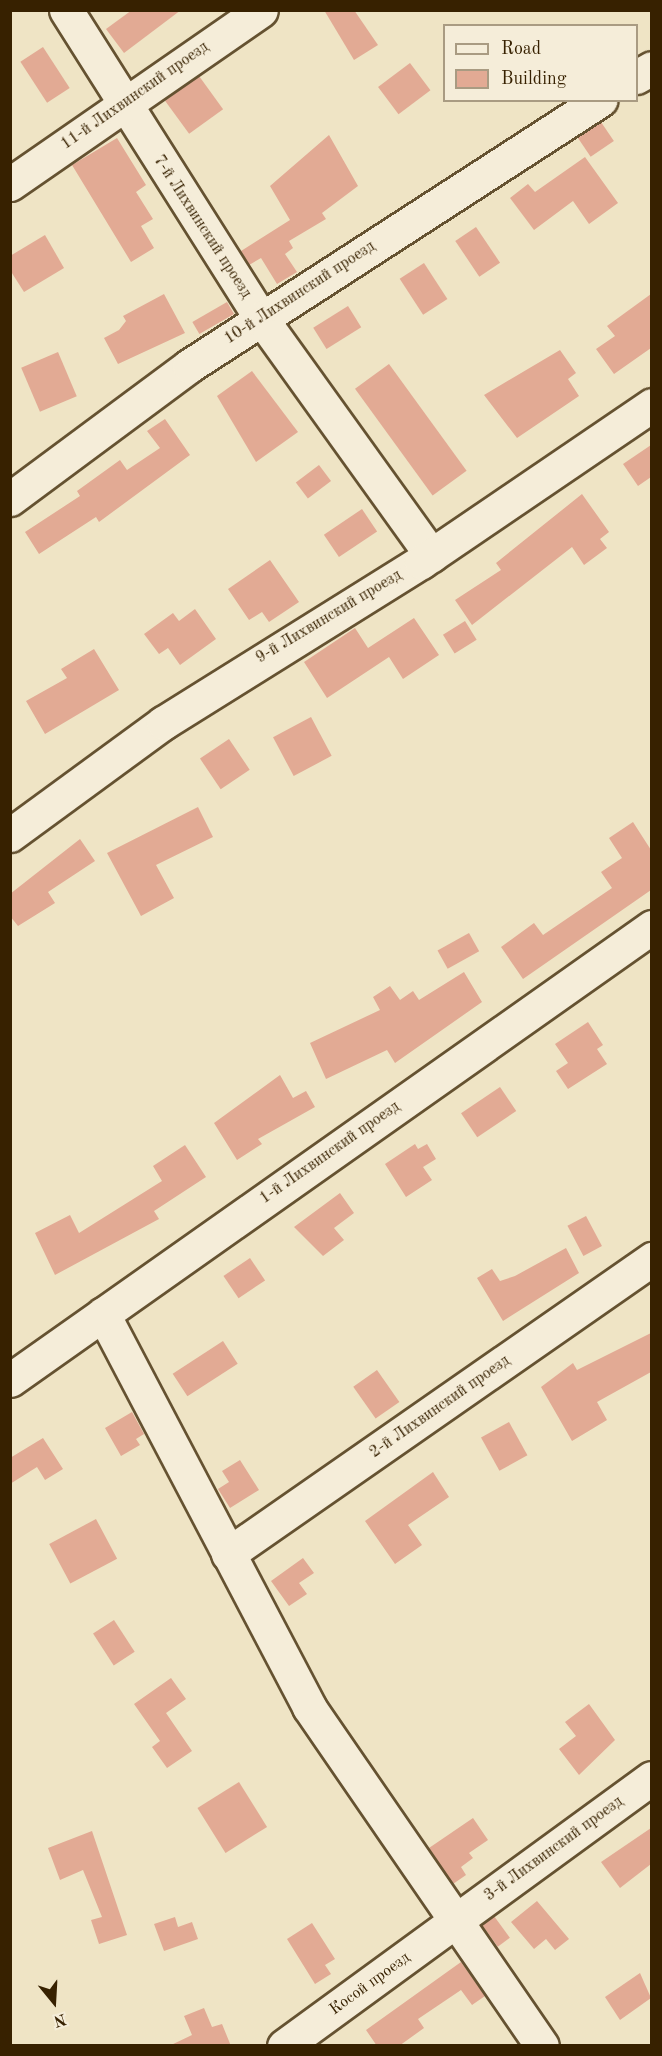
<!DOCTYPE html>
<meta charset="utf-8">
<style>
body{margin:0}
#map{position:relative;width:662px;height:2056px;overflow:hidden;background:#efe4c5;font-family:"Old Standard TT",serif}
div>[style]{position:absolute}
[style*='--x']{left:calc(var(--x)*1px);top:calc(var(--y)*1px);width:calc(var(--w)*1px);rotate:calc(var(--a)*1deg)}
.building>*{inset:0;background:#e2aa94;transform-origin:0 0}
.roads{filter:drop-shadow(2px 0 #655231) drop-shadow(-2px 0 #655231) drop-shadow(0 2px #655231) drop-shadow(0 -2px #655231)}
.minor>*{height:33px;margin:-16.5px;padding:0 16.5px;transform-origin:16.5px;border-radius:16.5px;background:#f5edd9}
span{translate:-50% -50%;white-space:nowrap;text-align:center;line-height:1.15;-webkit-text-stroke:4.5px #f5edd9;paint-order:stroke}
.street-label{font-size:16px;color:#372100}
.frame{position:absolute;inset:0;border:12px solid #372100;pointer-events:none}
.legend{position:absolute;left:443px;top:24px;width:195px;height:78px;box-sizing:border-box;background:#f5edd9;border:2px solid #a99b82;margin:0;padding:8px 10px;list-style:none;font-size:18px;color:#372100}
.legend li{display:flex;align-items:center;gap:12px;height:30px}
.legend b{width:30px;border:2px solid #a99b82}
.north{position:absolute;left:24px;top:1972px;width:60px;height:60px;-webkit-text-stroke:4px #f5edd9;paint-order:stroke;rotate:162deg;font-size:16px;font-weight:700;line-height:24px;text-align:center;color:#372100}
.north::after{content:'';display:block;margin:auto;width:21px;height:27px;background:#372100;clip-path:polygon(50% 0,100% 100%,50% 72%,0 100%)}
</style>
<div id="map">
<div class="building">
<i style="clip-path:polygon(132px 10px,181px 10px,124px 53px,106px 29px)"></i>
<i style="clip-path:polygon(324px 10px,354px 10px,378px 45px,354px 60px)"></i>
<i style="left:43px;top:47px;width:49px;height:27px;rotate:57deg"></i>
<i style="left:410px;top:63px;width:34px;height:40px;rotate:53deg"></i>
<i style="left:199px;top:76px;width:41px;height:42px;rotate:54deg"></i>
<i style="left:601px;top:122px;width:23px;height:28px;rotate:56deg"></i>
<i style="clip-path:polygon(329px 135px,358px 186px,322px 213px,326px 219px,289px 241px,293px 248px,285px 254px,297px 272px,277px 284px,261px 258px,249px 265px,241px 251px,290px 220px,270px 186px)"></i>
<i style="clip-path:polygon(117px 138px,146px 185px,136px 192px,153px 219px,141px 226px,154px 248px,131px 262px,72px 165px)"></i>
<i style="clip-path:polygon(585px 157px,618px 203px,589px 224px,573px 201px,534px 230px,510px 198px,528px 184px,535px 192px)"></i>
<i style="left:476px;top:227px;width:43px;height:25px;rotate:56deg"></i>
<i style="clip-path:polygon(45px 235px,64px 268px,24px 292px,10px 270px,10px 256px)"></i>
<i style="left:424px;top:263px;width:43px;height:29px;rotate:57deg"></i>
<i style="clip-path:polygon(164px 294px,185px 333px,118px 364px,104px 338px,119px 330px,126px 321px,123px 316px)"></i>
<i style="clip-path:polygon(651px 294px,651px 348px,614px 374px,596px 349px,615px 336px,607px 326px)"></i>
<i style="left:227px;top:302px;width:14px;height:40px;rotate:60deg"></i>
<i style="left:348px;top:306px;width:25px;height:41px;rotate:58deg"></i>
<i style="clip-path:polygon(560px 350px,576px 373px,568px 379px,579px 396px,517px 438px,484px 395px)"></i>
<i style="left:58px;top:352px;width:48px;height:40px;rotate:67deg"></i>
<i style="left:389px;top:364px;width:132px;height:42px;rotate:54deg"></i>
<i style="clip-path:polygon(252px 371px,298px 432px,256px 462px,217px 396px)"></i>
<i style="clip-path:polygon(165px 419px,190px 455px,99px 522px,96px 517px,39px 554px,25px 532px,80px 496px,77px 491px,120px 460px,127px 470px,160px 448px,147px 431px)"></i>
<i style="clip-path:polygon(651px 445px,651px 477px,638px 486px,623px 464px)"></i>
<i style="left:319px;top:465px;width:20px;height:29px;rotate:53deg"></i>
<i style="clip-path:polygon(582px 494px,609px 532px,600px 539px,607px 548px,584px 565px,572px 547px,472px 625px,455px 600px,501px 570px,496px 563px)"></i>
<i style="left:362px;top:509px;width:27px;height:46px;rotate:56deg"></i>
<i style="clip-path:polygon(270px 560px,299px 602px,269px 622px,262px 612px,249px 620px,228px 589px)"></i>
<i style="clip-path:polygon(195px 609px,216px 639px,180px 665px,168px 648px,159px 654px,144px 634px,173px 613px,179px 621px)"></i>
<i style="clip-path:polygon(414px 618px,439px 655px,403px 679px,389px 657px,327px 698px,304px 662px,355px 628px,368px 648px)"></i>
<i style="left:465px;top:621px;width:22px;height:26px;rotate:58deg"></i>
<i style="clip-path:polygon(94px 649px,119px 690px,45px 734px,26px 701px,67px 678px,61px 669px)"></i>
<i style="left:311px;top:717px;width:44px;height:43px;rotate:62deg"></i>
<i style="left:229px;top:739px;width:37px;height:35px;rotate:56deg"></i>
<i style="clip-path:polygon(198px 807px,213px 837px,156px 865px,174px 898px,141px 916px,107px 853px)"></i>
<i style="clip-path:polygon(633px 822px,651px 850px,651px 890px,523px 979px,501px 947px,534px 923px,543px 935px,612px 888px,601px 872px,622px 858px,609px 838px)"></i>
<i style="clip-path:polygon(80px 839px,95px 861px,48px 892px,55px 903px,18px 926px,10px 916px,10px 894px)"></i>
<i style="left:469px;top:933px;width:21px;height:36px;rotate:61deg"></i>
<i style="clip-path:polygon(464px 972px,482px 1002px,395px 1063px,387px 1050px,326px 1079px,310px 1043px,380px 1010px,373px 997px,390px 986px,400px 1000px,413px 991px,419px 1000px)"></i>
<i style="clip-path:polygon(588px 1022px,603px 1045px,597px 1049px,607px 1064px,568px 1089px,556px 1071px,568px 1063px,555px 1044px)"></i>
<i style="clip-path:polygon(280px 1075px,293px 1098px,306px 1091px,315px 1107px,258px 1139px,262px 1144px,237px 1160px,214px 1123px)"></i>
<i style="left:500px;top:1087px;width:29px;height:47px;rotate:56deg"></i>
<i style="clip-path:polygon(415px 1144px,418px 1149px,427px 1144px,436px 1159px,423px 1167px,432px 1180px,406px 1197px,385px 1164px)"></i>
<i style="clip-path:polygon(185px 1145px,206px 1177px,154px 1211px,159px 1219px,55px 1275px,35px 1233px,70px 1215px,79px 1233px,162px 1181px,153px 1166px)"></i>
<i style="clip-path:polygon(340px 1193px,354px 1213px,334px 1228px,344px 1240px,323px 1256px,294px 1227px)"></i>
<i style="left:586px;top:1216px;width:34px;height:21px;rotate:62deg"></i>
<i style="clip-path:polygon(566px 1248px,579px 1273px,503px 1321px,477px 1278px,492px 1269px,500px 1281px,515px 1276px)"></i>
<i style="left:250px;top:1258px;width:27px;height:32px;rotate:56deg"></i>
<i style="clip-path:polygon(651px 1333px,651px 1372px,597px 1402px,607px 1420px,572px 1441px,541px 1387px,573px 1363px,577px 1370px)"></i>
<i style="left:223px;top:1341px;width:27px;height:60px;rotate:57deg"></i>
<i style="left:377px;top:1370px;width:39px;height:29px;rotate:55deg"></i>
<i style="clip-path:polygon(132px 1412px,144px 1434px,136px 1439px,140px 1445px,121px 1456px,105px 1428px)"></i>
<i style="left:509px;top:1422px;width:38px;height:32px;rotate:61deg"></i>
<i style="clip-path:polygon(43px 1438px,63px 1469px,45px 1480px,37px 1467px,10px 1484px,10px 1458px)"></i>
<i style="clip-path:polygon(240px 1460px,259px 1490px,230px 1508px,218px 1489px,229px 1482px,222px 1471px)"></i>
<i style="clip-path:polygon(433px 1472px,449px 1497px,408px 1525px,422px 1545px,395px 1564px,365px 1521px)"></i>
<i style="left:96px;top:1519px;width:45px;height:53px;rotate:62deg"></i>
<i style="clip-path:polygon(303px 1558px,314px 1573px,299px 1583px,307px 1594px,289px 1606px,271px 1581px)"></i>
<i style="left:114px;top:1620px;width:38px;height:25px;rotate:57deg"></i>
<i style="clip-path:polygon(171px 1678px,186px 1699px,166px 1713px,192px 1751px,167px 1768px,152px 1747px,160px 1741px,134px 1704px)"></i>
<i style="clip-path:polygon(589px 1704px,615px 1740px,579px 1775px,559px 1749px,576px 1736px,565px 1722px)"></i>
<i style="left:239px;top:1782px;width:53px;height:49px;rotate:58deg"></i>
<i style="clip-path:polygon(473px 1818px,488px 1840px,469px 1853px,473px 1858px,461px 1867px,466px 1875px,453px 1884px,429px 1848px)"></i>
<i style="clip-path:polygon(651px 1828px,651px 1864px,620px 1888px,601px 1862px)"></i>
<i style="clip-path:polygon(92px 1831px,127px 1935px,99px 1944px,91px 1920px,102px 1917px,83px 1870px,60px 1880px,48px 1848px)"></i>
<i style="clip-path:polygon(537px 1901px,569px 1939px,555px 1950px,546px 1939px,534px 1949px,511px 1922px)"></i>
<i style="left:494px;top:1916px;width:27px;height:15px;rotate:54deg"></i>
<i style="clip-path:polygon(175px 1917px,178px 1927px,192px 1922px,198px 1939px,164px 1951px,154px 1924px)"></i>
<i style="clip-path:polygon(312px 1923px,335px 1959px,325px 1965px,331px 1974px,315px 1984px,287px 1939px)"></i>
<i style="clip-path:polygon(461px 1962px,485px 1996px,472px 2005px,461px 1990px,418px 2019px,424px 2028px,399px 2046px,377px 2046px,366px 2030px)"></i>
<i style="clip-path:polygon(640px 1973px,651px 1998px,620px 2020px,605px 1997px)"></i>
<i style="clip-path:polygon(204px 2008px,212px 2027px,222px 2024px,231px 2046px,169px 2046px,192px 2035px,184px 2016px)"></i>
</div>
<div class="roads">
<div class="minor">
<i style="--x:66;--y:10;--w:365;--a:57.7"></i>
<i style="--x:261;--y:318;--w:292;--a:54.3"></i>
<i style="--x:636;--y:77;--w:18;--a:-29"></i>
<i style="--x:10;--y:184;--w:305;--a:-34.7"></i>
<i style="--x:10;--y:499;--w:223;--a:-36.6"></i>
<i style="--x:189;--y:366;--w:490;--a:-32.9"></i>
<i style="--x:10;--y:835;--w:190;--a:-36.2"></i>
<i style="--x:163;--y:723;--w:304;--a:-32"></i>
<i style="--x:421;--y:562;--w:279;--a:-34.2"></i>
<i style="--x:103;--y:1314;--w:444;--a:62.3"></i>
<i style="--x:309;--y:1707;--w:411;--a:55.5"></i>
<i style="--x:10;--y:1380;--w:786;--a:-35.21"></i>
<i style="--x:228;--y:1554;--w:517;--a:-34.83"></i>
<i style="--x:284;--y:2046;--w:455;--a:-36.1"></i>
</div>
</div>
<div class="street-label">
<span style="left:135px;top:96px;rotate:-35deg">11-й Лихвинский проезд</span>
<span style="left:202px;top:227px;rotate:57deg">7-й Лихвинский проезд</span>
<span style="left:300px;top:293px;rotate:-33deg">10-й Лихвинский проезд</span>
<span style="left:329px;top:617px;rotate:-31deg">9-й Лихвинский проезд</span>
<span style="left:330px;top:1153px;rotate:-35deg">1-й Лихвинский проезд</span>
<span style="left:440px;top:1407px;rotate:-35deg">2-й Лихвинский проезд</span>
<span style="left:554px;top:1849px;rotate:-36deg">3-й Лихвинский проезд</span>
<span style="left:370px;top:1984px;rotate:-36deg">Косой проезд</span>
</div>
<div class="frame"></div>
<ul class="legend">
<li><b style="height:8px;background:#f5edd9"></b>Road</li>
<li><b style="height:16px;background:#e2aa94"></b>Building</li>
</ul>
<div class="north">N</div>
</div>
